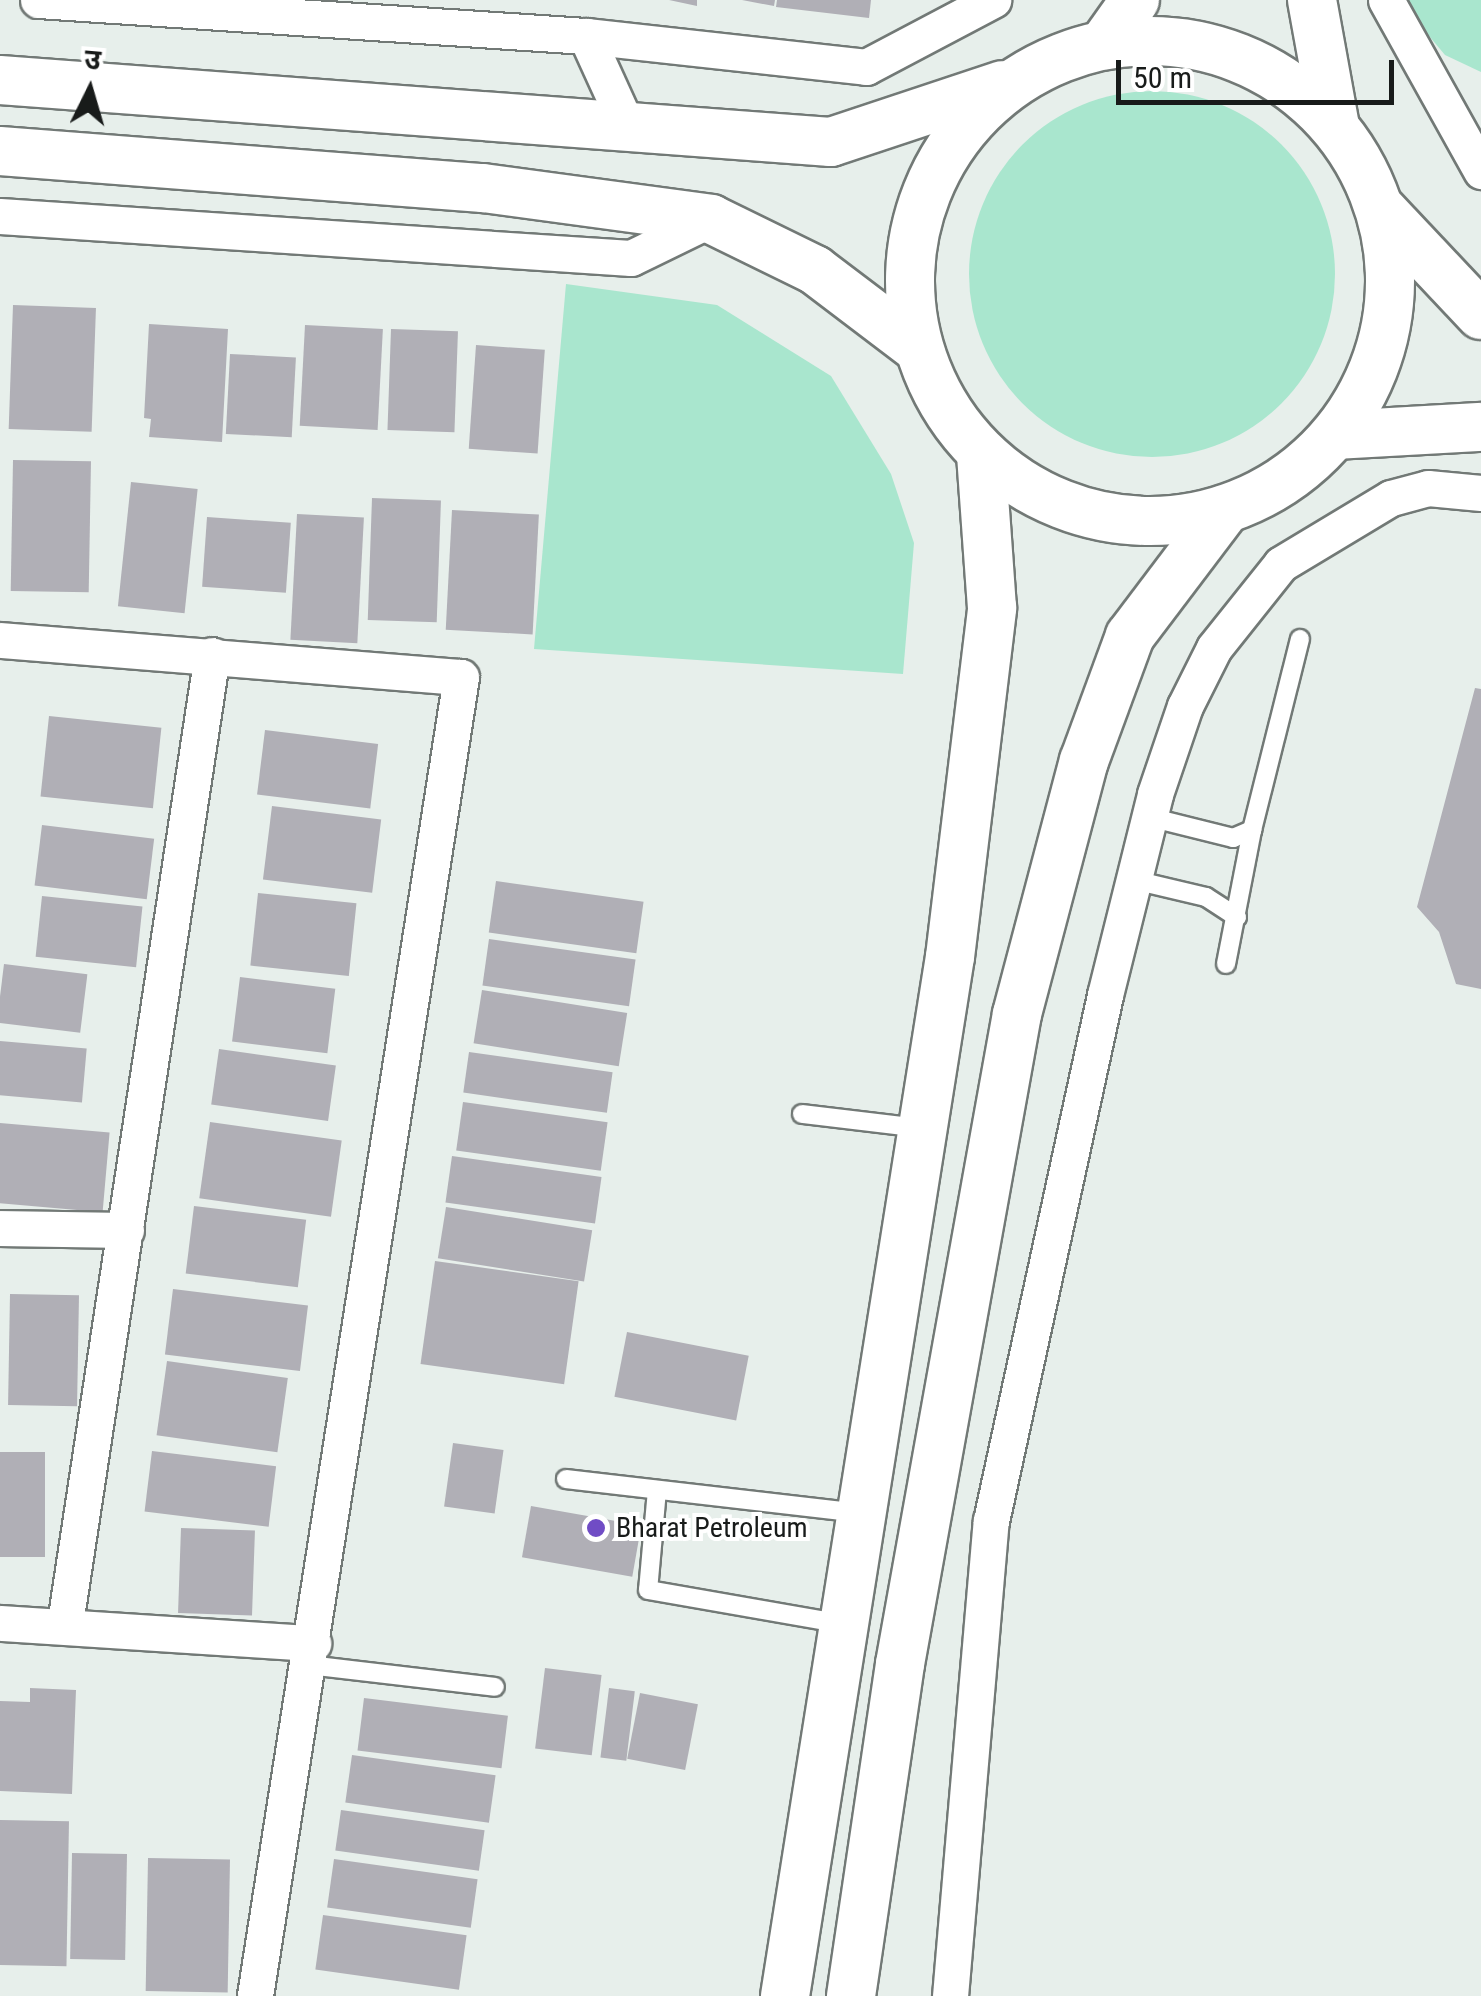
<!DOCTYPE html>
<meta charset="utf-8">
<style>
body{margin:0}
#map{position:relative;width:1481px;height:1996px;overflow:hidden;background:#e7efeb;font-family:"Roboto Condensed","Noto Sans Devanagari",sans-serif}
div>[style]{position:absolute}
[style*='--x']{left:calc(var(--x)*1px);top:calc(var(--y)*1px);width:calc(var(--w)*1px);rotate:calc(var(--a)*1deg)}
.green>*{inset:0;background:#a9e6ce}
.round{border-radius:50%}
.building>*{inset:0;background:#b0afb6;transform-origin:0 0}
.roads{filter:drop-shadow(2px 0 #727976) drop-shadow(-2px 0 #727976) drop-shadow(0 2px #727976) drop-shadow(0 -2px #727976)}
.lane>*{height:18px;margin:-9px;padding:0 9px;transform-origin:9px;border-radius:9px;background:#fff}
.street>*{height:35px;margin:-17.5px;padding:0 17.5px;transform-origin:17.5px;border-radius:17.5px;background:#fff}
.secondary>*{height:48px;margin:-24px;padding:0 24px;transform-origin:24px;border-radius:24px;background:#fff}
.secondary>.ring{margin:-24px;padding:0;box-sizing:content-box;background:none;border:48px solid #fff;border-radius:50%}
.dots>*{width:28px;height:28px;translate:-50% -50%;box-sizing:border-box;border:5px solid #fff;border-radius:50%}
span{translate:-50% -50%;white-space:nowrap;text-align:center;line-height:1.15;-webkit-text-stroke:8px #fff;paint-order:stroke}
.poi-label{font-size:28px;color:#181b1a}
.left{translate:0 -50%;text-align:left}
.north{position:absolute;left:40px;top:40px;width:100px;height:100px;-webkit-text-stroke:8px #fff;paint-order:stroke;rotate:5deg;font-size:28px;font-weight:700;line-height:40px;text-align:center;color:#181b1a}
.north::after{content:'';display:block;margin:auto;width:35px;height:45px;background:#181b1a;clip-path:polygon(50% 0,100% 100%,50% 72%,0 100%)}
.scale{position:absolute;left:1116px;top:60px;width:278px;height:45px;box-sizing:border-box;border:5px solid #181b1a;border-top:0;padding-left:12px;font-size:30px;line-height:35px;white-space:nowrap;color:#181b1a;-webkit-text-stroke:8px #fff;paint-order:stroke}
</style>
<div id="map">
<div class="green">
<i style="clip-path:polygon(1399px 0,1481px 0,1481px 72px,1445px 55px)"></i>
<i class="round" style="left:969px;top:91px;width:366px;height:366px"></i>
<i style="clip-path:polygon(566px 284px,717px 305px,831px 376px,891px 474px,914px 543px,903px 674px,534px 649px)"></i>
</div>
<div class="building">
<i style="clip-path:polygon(669px 0,697px 0,697px 6px)"></i>
<i style="clip-path:polygon(742px 0,775px 0,774px 6px)"></i>
<i style="clip-path:polygon(777px 0,871px 0,869px 18px,776px 7px)"></i>
<i style="left:13px;top:305px;width:83px;height:124px;rotate:2deg"></i>
<i style="clip-path:polygon(149px 324px,228px 329px,222px 442px,149px 437px,151px 419px,144px 418px)"></i>
<i style="left:305px;top:325px;width:78px;height:101px;rotate:3deg"></i>
<i style="left:391px;top:329px;width:67px;height:101px;rotate:2deg"></i>
<i style="left:476px;top:345px;width:69px;height:104px;rotate:4deg"></i>
<i style="left:230px;top:354px;width:66px;height:80px;rotate:3deg"></i>
<i style="left:13px;top:460px;width:78px;height:131px;rotate:1deg"></i>
<i style="left:131px;top:482px;width:67px;height:125px;rotate:6deg"></i>
<i style="left:372px;top:498px;width:69px;height:122px;rotate:2deg"></i>
<i style="left:452px;top:510px;width:87px;height:120px;rotate:3deg"></i>
<i style="left:297px;top:514px;width:67px;height:126px;rotate:3deg"></i>
<i style="left:207px;top:517px;width:84px;height:70px;rotate:4deg"></i>
<i style="clip-path:polygon(1475px 688px,1481px 689px,1481px 989px,1456px 984px,1439px 932px,1417px 907px)"></i>
<i style="left:49px;top:716px;width:113px;height:81px;rotate:6deg"></i>
<i style="left:265px;top:730px;width:114px;height:65px;rotate:7deg"></i>
<i style="left:272px;top:806px;width:110px;height:74px;rotate:7deg"></i>
<i style="left:42px;top:825px;width:113px;height:61px;rotate:7deg"></i>
<i style="left:496px;top:881px;width:149px;height:52px;rotate:8deg"></i>
<i style="left:258px;top:893px;width:99px;height:73px;rotate:6deg"></i>
<i style="left:42px;top:896px;width:101px;height:61px;rotate:6deg"></i>
<i style="left:489px;top:939px;width:148px;height:47px;rotate:8deg"></i>
<i style="left:4px;top:964px;width:84px;height:59px;rotate:7deg"></i>
<i style="left:240px;top:977px;width:96px;height:65px;rotate:7deg"></i>
<i style="left:482px;top:990px;width:147px;height:54px;rotate:9deg"></i>
<i style="left:0;top:1041px;width:87px;height:54px;rotate:5deg"></i>
<i style="left:219px;top:1049px;width:118px;height:56px;rotate:8deg"></i>
<i style="left:469px;top:1052px;width:145px;height:41px;rotate:8deg"></i>
<i style="left:463px;top:1102px;width:146px;height:49px;rotate:8deg"></i>
<i style="left:210px;top:1122px;width:133px;height:77px;rotate:8deg"></i>
<i style="left:0;top:1123px;width:110px;height:80px;rotate:5deg"></i>
<i style="left:452px;top:1156px;width:151px;height:47px;rotate:8deg"></i>
<i style="left:194px;top:1206px;width:113px;height:68px;rotate:7deg"></i>
<i style="left:446px;top:1207px;width:148px;height:52px;rotate:9deg"></i>
<i style="left:435px;top:1261px;width:145px;height:104px;rotate:8deg"></i>
<i style="left:173px;top:1289px;width:136px;height:66px;rotate:7deg"></i>
<i style="left:10px;top:1294px;width:69px;height:111px;rotate:1deg"></i>
<i style="left:627px;top:1332px;width:124px;height:66px;rotate:11deg"></i>
<i style="left:167px;top:1361px;width:122px;height:75px;rotate:8deg"></i>
<i style="left:453px;top:1443px;width:51px;height:64px;rotate:8deg"></i>
<i style="left:152px;top:1451px;width:125px;height:61px;rotate:7deg"></i>
<i style="left:0;top:1452px;width:45px;height:105px"></i>
<i style="left:531px;top:1506px;width:112px;height:52px;rotate:10deg"></i>
<i style="left:181px;top:1528px;width:74px;height:85px;rotate:2deg"></i>
<i style="left:545px;top:1668px;width:57px;height:81px;rotate:7deg"></i>
<i style="clip-path:polygon(30px 1688px,76px 1690px,72px 1794px,0 1791px,0 1701px,30px 1702px)"></i>
<i style="left:609px;top:1688px;width:26px;height:70px;rotate:7deg"></i>
<i style="left:640px;top:1693px;width:59px;height:67px;rotate:11deg"></i>
<i style="left:364px;top:1698px;width:145px;height:53px;rotate:7deg"></i>
<i style="left:352px;top:1755px;width:145px;height:48px;rotate:8deg"></i>
<i style="left:341px;top:1810px;width:145px;height:41px;rotate:8deg"></i>
<i style="left:0;top:1820px;width:69px;height:145px;rotate:1deg"></i>
<i style="left:72px;top:1853px;width:55px;height:106px;rotate:1deg"></i>
<i style="left:148px;top:1858px;width:82px;height:133px;rotate:1deg"></i>
<i style="left:334px;top:1859px;width:145px;height:49px;rotate:8deg"></i>
<i style="left:323px;top:1915px;width:145px;height:55px;rotate:8deg"></i>
</div>
<div class="roads">
<div class="lane">
<i style="--x:1149;--y:817;--w:87;--a:14"></i>
<i style="--x:1233;--y:838;--w:21;--a:-23"></i>
<i style="--x:1252;--y:830;--w:197;--a:-75.9"></i>
<i style="--x:1134;--y:880;--w:74;--a:13.3"></i>
<i style="--x:1206;--y:897;--w:37;--a:33"></i>
<i style="--x:1226;--y:964;--w:136;--a:-79"></i>
<i style="--x:802;--y:1114;--w:119;--a:6.8"></i>
<i style="--x:566;--y:1479;--w:295;--a:6.6"></i>
<i style="--x:657;--y:1490;--w:100;--a:95.1"></i>
<i style="--x:648;--y:1590;--w:197;--a:9.9"></i>
<i style="--x:309;--y:1665;--w:187;--a:6.7"></i>
</div>
<div class="street">
<i style="--x:38;--y:0;--w:549;--a:3.76"></i>
<i style="--x:586;--y:36;--w:282;--a:6.3"></i>
<i style="--x:866;--y:67;--w:144;--a:-27.8"></i>
<i style="--x:1386;--y:0;--w:196;--a:60.9"></i>
<i style="--x:586;--y:36;--w:99;--a:65.5"></i>
<i style="--x:0;--y:216;--w:632;--a:3.81"></i>
<i style="--x:631;--y:258;--w:89;--a:-26"></i>
<i style="--x:0;--y:640;--w:462;--a:4.6"></i>
<i style="--x:461;--y:677;--w:1335;--a:98.88"></i>
<i style="--x:0;--y:1228;--w:126;--a:0.9"></i>
<i style="--x:0;--y:1623;--w:314;--a:3.7"></i>
<i style="--x:65;--y:1623;--w:979;--a:-81.37"></i>
<i style="--x:950;--y:1996;--w:477;--a:-85.1"></i>
<i style="--x:991;--y:1521;--w:538;--a:-77.77"></i>
<i style="--x:1105;--y:995;--w:207;--a:-76"></i>
<i style="--x:1155;--y:794;--w:93;--a:-71.2"></i>
<i style="--x:1185;--y:706;--w:65;--a:-63.4"></i>
<i style="--x:1214;--y:648;--w:107;--a:-51.4"></i>
<i style="--x:1281;--y:564;--w:128;--a:-31"></i>
<i style="--x:1391;--y:498;--w:38;--a:-15"></i>
<i style="--x:1428;--y:488;--w:53;--a:5.4"></i>
</div>
<div class="secondary">
<i style="--x:1312;--y:0;--w:128;--a:79.7"></i>
<i class="ring" style="left:910px;top:41px;width:432px;height:432px"></i>
<i style="--x:1103;--y:45;--w:55;--a:-54.6"></i>
<i style="--x:0;--y:80;--w:833;--a:4.27"></i>
<i style="--x:831;--y:142;--w:180;--a:-18.4"></i>
<i style="--x:0;--y:151;--w:484;--a:4.4"></i>
<i style="--x:483;--y:188;--w:230;--a:7.7"></i>
<i style="--x:711;--y:219;--w:116;--a:26.1"></i>
<i style="--x:815;--y:270;--w:131;--a:37.2"></i>
<i style="--x:1380;--y:208;--w:147;--a:46.7"></i>
<i style="--x:1336;--y:435;--w:145;--a:-3.2"></i>
<i style="--x:785;--y:1996;--w:1052;--a:-80.98"></i>
<i style="--x:950;--y:957;--w:352;--a:-83.1"></i>
<i style="--x:992;--y:608;--w:155;--a:-94.1"></i>
<i style="--x:851;--y:1996;--w:336;--a:-81.6"></i>
<i style="--x:900;--y:1664;--w:660;--a:-79.8"></i>
<i style="--x:1017;--y:1014;--w:262;--a:-75.2"></i>
<i style="--x:1084;--y:761;--w:133;--a:-69.8"></i>
<i style="--x:1130;--y:636;--w:159;--a:-52.9"></i>
</div>
</div>
<div class="dots">
<i style="left:596px;top:1528px;background:#704cc5"></i>
</div>
<div class="poi-label">
<span class="left" style="left:616px;top:1528px">Bharat Petroleum</span>
</div>
<div class="north">उ</div>
<div class="scale">50 m</div>
</div>
